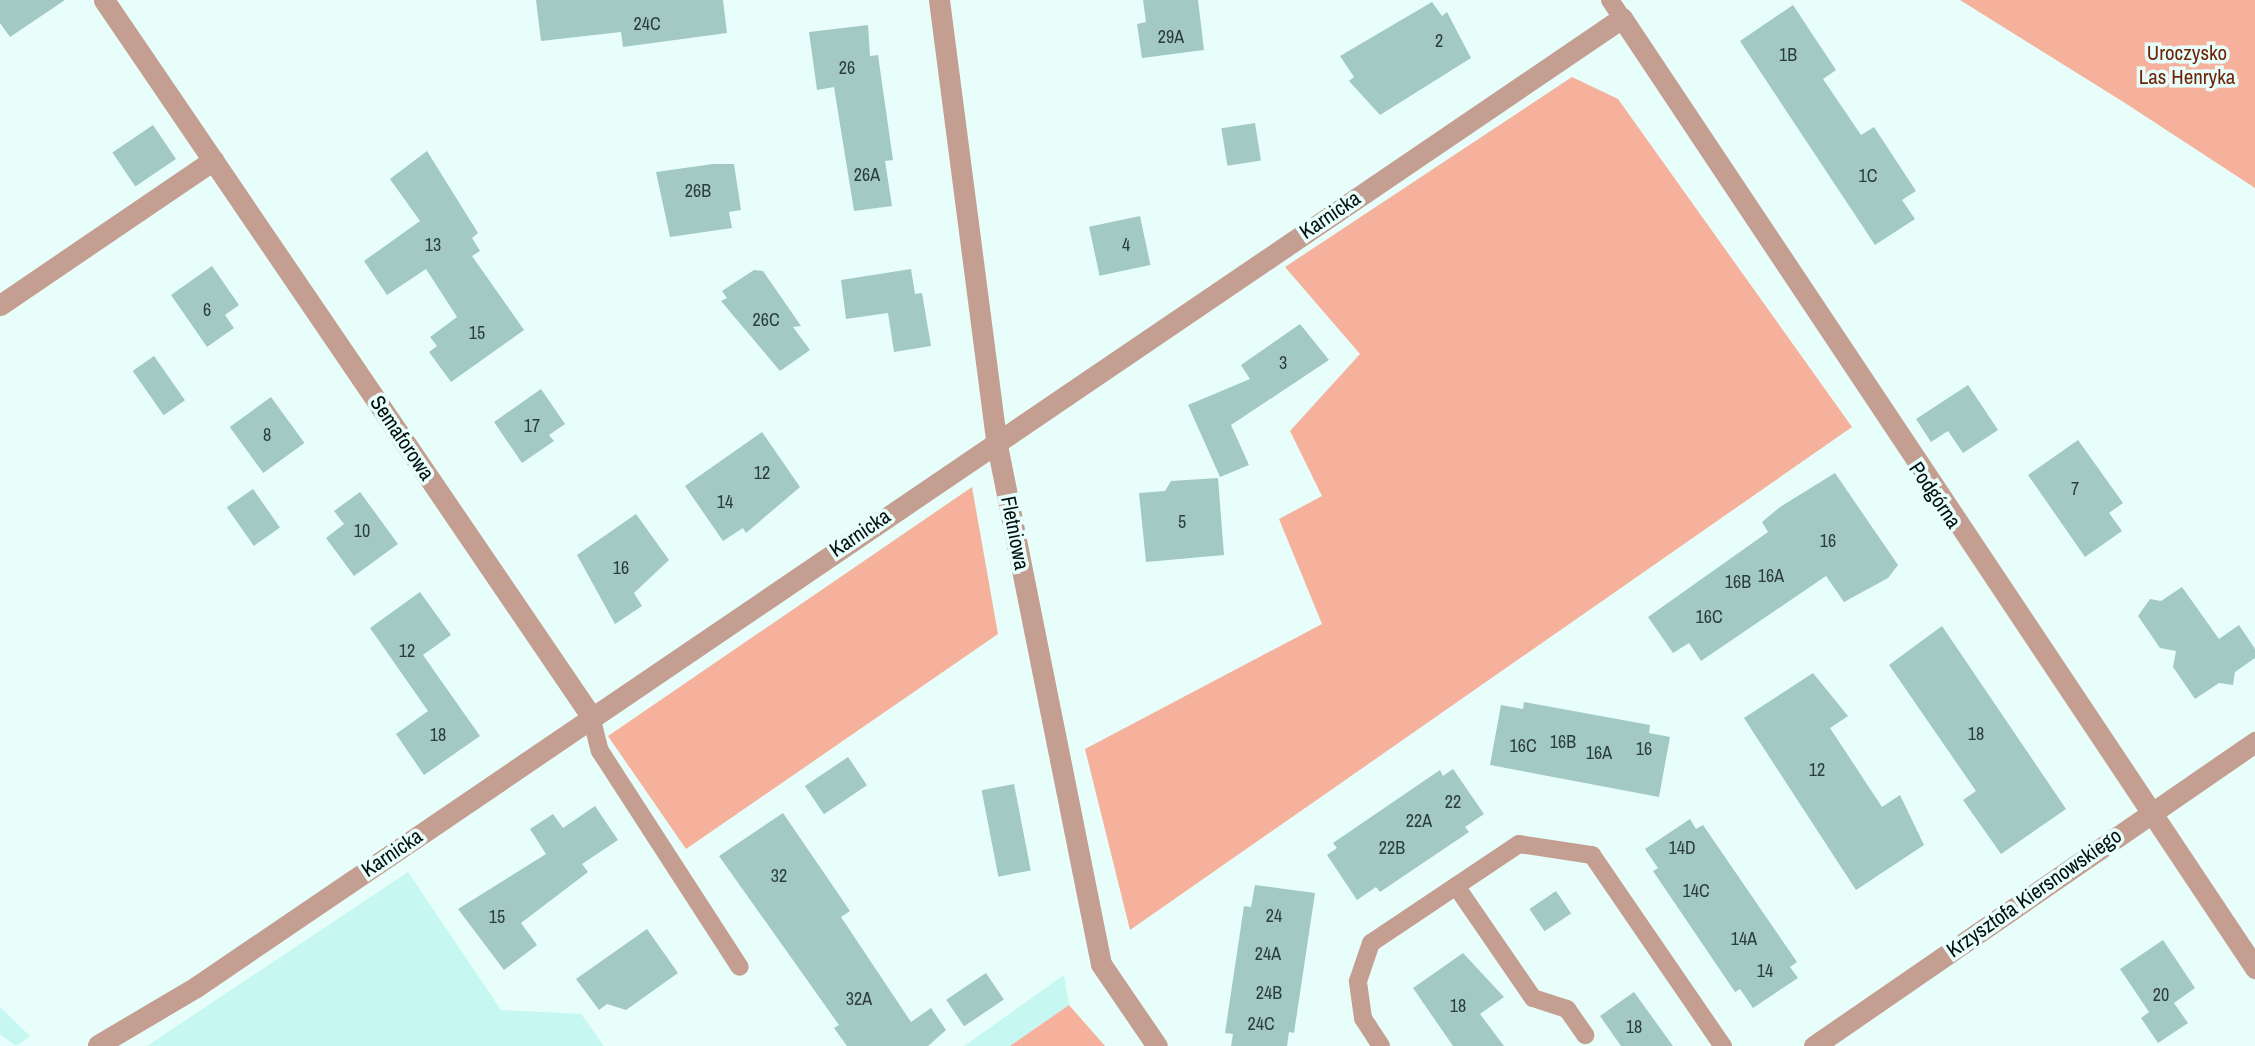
<!DOCTYPE html>
<meta charset="utf-8">
<style>
body{margin:0}
#map{position:relative;width:2255px;height:1046px;overflow:hidden;background:#e7fefb;font-family:"Archivo Narrow",sans-serif}
div>[style]{position:absolute}
[style*='--x']{left:calc(var(--x)*1px);top:calc(var(--y)*1px);width:calc(var(--w)*1px);rotate:calc(var(--a)*1deg)}
.built>*{inset:0;background:#c6f7f1}
.green>*{inset:0;background:#f5b19b}
.building>*{inset:0;background:#a3c9c4;transform-origin:0 0}
.lane>*{height:18px;margin:-9px;padding:0 9px;transform-origin:9px;border-radius:9px;background:#c49e91}
.street>*{height:21px;margin:-10.5px;padding:0 10.5px;transform-origin:10.5px;border-radius:10.5px;background:#c49e91}
span{translate:-50% -50%;white-space:nowrap;text-align:center;line-height:1.15;-webkit-text-stroke:7px #e7fefb;paint-order:stroke}
.number-label{font-size:18px;color:#2c3e3c}
.number-label span{-webkit-text-stroke-width:0}
.park-label{font-size:21px;color:#6f2407}
.street-label{font-size:21px;color:#04100f}
</style>
<div id="map">
<div class="built">
<i style="clip-path:polygon(408px 872px,501px 1010px,581px 1014px,604px 1046px,147px 1046px)"></i>
<i style="clip-path:polygon(1064px 975px,1069px 1005px,1010px 1046px,964px 1046px)"></i>
<i style="clip-path:polygon(0 1007px,30px 1036px,16px 1046px,0 1034px)"></i>
</div>
<div class="green">
<i style="clip-path:polygon(1960px 0,2255px 0,2255px 188px,2125px 103px)"></i>
<i style="clip-path:polygon(1572px 77px,1618px 99px,1852px 427px,1130px 930px,1085px 749px,1322px 624px,1279px 519px,1322px 496px,1290px 431px,1360px 354px,1285px 267px)"></i>
<i style="clip-path:polygon(972px 487px,998px 634px,686px 849px,608px 736px)"></i>
<i style="clip-path:polygon(1069px 1005px,1105px 1046px,1010px 1046px)"></i>
</div>
<div class="building">
<i style="clip-path:polygon(0 0,65px 0,10px 37px,0 23px)"></i>
<i style="clip-path:polygon(536px 0,723px 0,727px 33px,623px 47px,621px 32px,541px 41px)"></i>
<i style="clip-path:polygon(1143px 0,1198px 0,1204px 50px,1142px 58px,1137px 24px,1146px 22px)"></i>
<i style="clip-path:polygon(1432px 2px,1442px 16px,1447px 12px,1471px 58px,1380px 115px,1349px 81px,1354px 77px,1340px 56px)"></i>
<i style="clip-path:polygon(1793px 5px,1836px 70px,1823px 79px,1861px 135px,1874px 127px,1916px 191px,1902px 200px,1915px 219px,1875px 245px,1740px 41px)"></i>
<i style="clip-path:polygon(868px 25px,870px 56px,878px 55px,893px 160px,885px 161px,892px 206px,854px 211px,834px 87px,817px 90px,809px 32px)"></i>
<i style="left:1255px;top:123px;width:38px;height:34px;rotate:81deg"></i>
<i style="left:153px;top:125px;width:41px;height:49px;rotate:56deg"></i>
<i style="clip-path:polygon(427px 151px,478px 233px,472px 238px,480px 251px,472px 256px,524px 330px,451px 382px,429px 352px,437px 346px,430px 337px,457px 317px,426px 269px,387px 295px,364px 261px,420px 221px,390px 179px)"></i>
<i style="clip-path:polygon(713px 164px,734px 164px,741px 210px,729px 212px,732px 228px,670px 237px,656px 172px)"></i>
<i style="left:1140px;top:216px;width:50px;height:52px;rotate:78deg"></i>
<i style="clip-path:polygon(212px 266px,239px 305px,225px 315px,234px 328px,207px 347px,171px 295px)"></i>
<i style="clip-path:polygon(911px 269px,915px 294px,922px 293px,931px 346px,894px 352px,888px 313px,846px 319px,841px 280px)"></i>
<i style="clip-path:polygon(754px 270px,763px 271px,801px 326px,793px 327px,810px 350px,780px 371px,721px 301px,727px 298px,722px 291px)"></i>
<i style="clip-path:polygon(1300px 324px,1329px 360px,1231px 425px,1249px 465px,1220px 477px,1188px 405px,1250px 379px,1241px 365px)"></i>
<i style="left:154px;top:356px;width:54px;height:26px;rotate:55deg"></i>
<i style="clip-path:polygon(1968px 385px,1998px 430px,1963px 453px,1948px 431px,1931px 442px,1916px 419px)"></i>
<i style="clip-path:polygon(541px 389px,565px 424px,549px 435px,554px 441px,522px 463px,494px 422px)"></i>
<i style="left:271px;top:397px;width:57px;height:51px;rotate:54deg"></i>
<i style="clip-path:polygon(762px 432px,800px 487px,746px 533px,743px 528px,723px 541px,685px 486px)"></i>
<i style="clip-path:polygon(2078px 440px,2123px 503px,2109px 513px,2122px 531px,2085px 557px,2028px 475px)"></i>
<i style="clip-path:polygon(1835px 473px,1898px 565px,1888px 578px,1844px 602px,1826px 576px,1701px 661px,1689px 643px,1673px 653px,1648px 617px,1768px 532px,1762px 522px,1780px 507px)"></i>
<i style="clip-path:polygon(1218px 478px,1224px 555px,1146px 562px,1139px 493px,1165px 491px,1171px 481px)"></i>
<i style="left:253px;top:489px;width:47px;height:32px;rotate:55deg"></i>
<i style="clip-path:polygon(360px 492px,398px 544px,354px 576px,326px 538px,344px 524px,334px 511px)"></i>
<i style="clip-path:polygon(636px 514px,669px 560px,634px 593px,642px 606px,615px 624px,577px 555px)"></i>
<i style="clip-path:polygon(2182px 587px,2219px 639px,2239px 625px,2255px 649px,2255px 658px,2235px 672px,2233px 685px,2219px 683px,2195px 699px,2173px 667px,2176px 651px,2160px 648px,2138px 616px,2150px 599px,2161px 601px)"></i>
<i style="clip-path:polygon(420px 592px,451px 635px,423px 655px,480px 736px,424px 775px,396px 734px,428px 711px,370px 628px)"></i>
<i style="clip-path:polygon(1942px 626px,2066px 809px,2001px 854px,1963px 800px,1976px 791px,1889px 665px)"></i>
<i style="clip-path:polygon(1813px 673px,1848px 716px,1830px 728px,1882px 807px,1900px 795px,1924px 845px,1856px 890px,1744px 718px)"></i>
<i style="clip-path:polygon(1524px 702px,1650px 725px,1649px 733px,1670px 737px,1659px 797px,1490px 765px,1501px 705px,1523px 709px)"></i>
<i style="left:848px;top:757px;width:34px;height:52px;rotate:56deg"></i>
<i style="clip-path:polygon(1453px 769px,1484px 814px,1465px 827px,1469px 832px,1380px 892px,1376px 887px,1357px 900px,1327px 855px,1337px 848px,1333px 843px,1440px 770px,1443px 776px)"></i>
<i style="left:1014px;top:784px;width:88px;height:33px;rotate:79deg"></i>
<i style="clip-path:polygon(595px 806px,618px 840px,582px 864px,588px 872px,521px 923px,537px 945px,504px 970px,458px 909px,546px 854px,530px 829px,553px 814px,563px 828px)"></i>
<i style="clip-path:polygon(783px 813px,850px 911px,841px 917px,911px 1022px,931px 1008px,946px 1030px,928px 1046px,847px 1046px,834px 1028px,839px 1025px,719px 856px)"></i>
<i style="clip-path:polygon(1690px 819px,1696px 829px,1703px 825px,1797px 962px,1790px 967px,1798px 978px,1753px 1008px,1740px 989px,1735px 992px,1653px 871px,1658px 868px,1645px 849px)"></i>
<i style="clip-path:polygon(1255px 885px,1315px 893px,1294px 1033px,1289px 1032px,1287px 1046px,1231px 1046px,1233px 1034px,1225px 1033px,1244px 906px,1251px 907px)"></i>
<i style="left:1556px;top:891px;width:27px;height:32px;rotate:56deg"></i>
<i style="clip-path:polygon(647px 929px,678px 973px,626px 1010px,607px 1004px,599px 1010px,576px 979px)"></i>
<i style="clip-path:polygon(2163px 940px,2195px 988px,2174px 1003px,2188px 1023px,2158px 1043px,2141px 1018px,2149px 1012px,2120px 969px)"></i>
<i style="clip-path:polygon(1463px 953px,1504px 997px,1480px 1014px,1504px 1046px,1453px 1046px,1413px 988px)"></i>
<i style="left:986px;top:973px;width:32px;height:48px;rotate:56deg"></i>
<i style="clip-path:polygon(1634px 992px,1673px 1046px,1621px 1046px,1600px 1016px)"></i>
</div>
<div class="lane">
<i style="--x:1610;--y:0;--w:22;--a:56"></i>
<i style="--x:591;--y:716;--w:36;--a:76"></i>
<i style="--x:600;--y:751;--w:257;--a:57.1"></i>
<i style="--x:1456;--y:886;--w:136;--a:55.5"></i>
<i style="--x:1533;--y:998;--w:36;--a:18"></i>
<i style="--x:1567;--y:1009;--w:32;--a:55"></i>
<i style="--x:1381;--y:1046;--w:33;--a:-123"></i>
<i style="--x:1363;--y:1018;--w:37;--a:-98"></i>
<i style="--x:1358;--y:981;--w:40;--a:-71.1"></i>
<i style="--x:1371;--y:943;--w:178;--a:-33.8"></i>
<i style="--x:1519;--y:844;--w:74;--a:8.6"></i>
<i style="--x:1592;--y:855;--w:232;--a:55.6"></i>
</div>
<div class="street">
<i style="--x:104;--y:0;--w:866;--a:55.78"></i>
<i style="--x:939;--y:0;--w:444;--a:82.6"></i>
<i style="--x:996;--y:440;--w:534;--a:78.67"></i>
<i style="--x:1101;--y:964;--w:99;--a:55.7"></i>
<i style="--x:0;--y:305;--w:258;--a:-34.2"></i>
<i style="--x:98;--y:1045;--w:114;--a:-30.6"></i>
<i style="--x:196;--y:987;--w:1724;--a:-34.2"></i>
<i style="--x:1622;--y:18;--w:1142;--a:56.32"></i>
<i style="--x:1814;--y:1046;--w:536;--a:-34.58"></i>
</div>
<div class="number-label">
<span style="left:647px;top:24px">24C</span>
<span style="left:1171px;top:37px">29A</span>
<span style="left:1439px;top:41px">2</span>
<span style="left:1788px;top:55px">1B</span>
<span style="left:847px;top:68px">26</span>
<span style="left:867px;top:175px">26A</span>
<span style="left:1868px;top:176px">1C</span>
<span style="left:698px;top:191px">26B</span>
<span style="left:433px;top:245px">13</span>
<span style="left:1126px;top:245px">4</span>
<span style="left:207px;top:310px">6</span>
<span style="left:766px;top:320px">26C</span>
<span style="left:477px;top:333px">15</span>
<span style="left:1283px;top:363px">3</span>
<span style="left:532px;top:426px">17</span>
<span style="left:267px;top:435px">8</span>
<span style="left:762px;top:473px">12</span>
<span style="left:2075px;top:489px">7</span>
<span style="left:725px;top:502px">14</span>
<span style="left:1182px;top:522px">5</span>
<span style="left:362px;top:531px">10</span>
<span style="left:1828px;top:541px">16</span>
<span style="left:621px;top:568px">16</span>
<span style="left:1771px;top:576px">16A</span>
<span style="left:1738px;top:582px">16B</span>
<span style="left:1709px;top:617px">16C</span>
<span style="left:407px;top:651px">12</span>
<span style="left:1976px;top:734px">18</span>
<span style="left:438px;top:735px">18</span>
<span style="left:1563px;top:742px">16B</span>
<span style="left:1523px;top:746px">16C</span>
<span style="left:1644px;top:749px">16</span>
<span style="left:1599px;top:753px">16A</span>
<span style="left:1817px;top:770px">12</span>
<span style="left:1453px;top:802px">22</span>
<span style="left:1419px;top:821px">22A</span>
<span style="left:1392px;top:848px">22B</span>
<span style="left:1682px;top:848px">14D</span>
<span style="left:779px;top:876px">32</span>
<span style="left:1696px;top:891px">14C</span>
<span style="left:1274px;top:916px">24</span>
<span style="left:497px;top:917px">15</span>
<span style="left:1744px;top:939px">14A</span>
<span style="left:1268px;top:954px">24A</span>
<span style="left:1765px;top:971px">14</span>
<span style="left:1269px;top:993px">24B</span>
<span style="left:2161px;top:995px">20</span>
<span style="left:859px;top:999px">32A</span>
<span style="left:1458px;top:1006px">18</span>
<span style="left:1261px;top:1024px">24C</span>
<span style="left:1634px;top:1027px">18</span>
</div>
<div class="park-label">
<span style="left:2187px;top:65px">Uroczysko<br>Las Henryka</span>
</div>
<div class="street-label">
<span style="left:1330px;top:215px;rotate:-34deg">Karnicka</span>
<span style="left:402px;top:438px;rotate:56deg">Semaforowa</span>
<span style="left:1935px;top:495px;rotate:56deg">Podgórna</span>
<span style="left:860px;top:533px;rotate:-34deg">Karnicka</span>
<span style="left:1015px;top:533px;rotate:79deg">Fletniowa</span>
<span style="left:392px;top:853px;rotate:-34deg">Karnicka</span>
<span style="left:2034px;top:893px;rotate:-35deg">Krzysztofa Kiersnowskiego</span>
</div>
</div>
